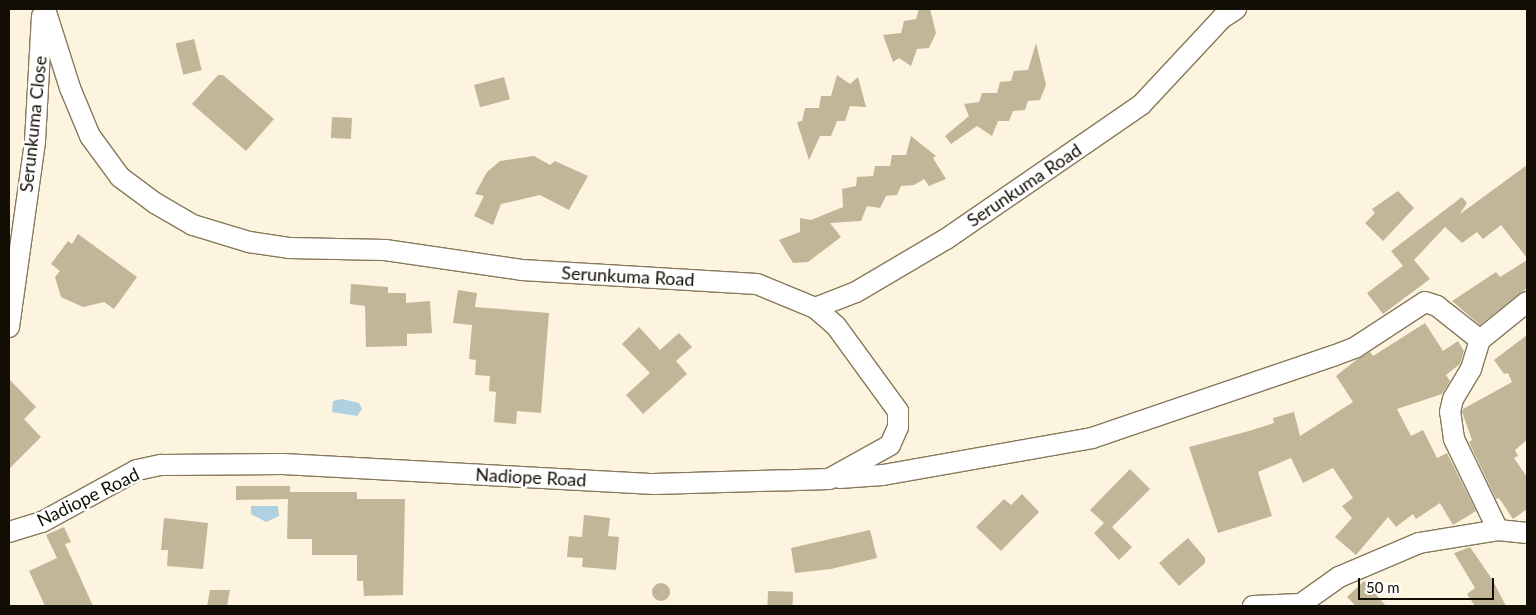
<!DOCTYPE html>
<style>
body{margin:0}
#map{position:relative;width:1536px;height:615px;overflow:hidden;background:#fcf4df;font-family:Lato,sans-serif}
div>[style]{position:absolute}
[style*='--x']{left:calc(var(--x)*1px);top:calc(var(--y)*1px);width:calc(var(--w)*1px);rotate:calc(var(--a)*1deg)}
.water>*{inset:0;background:#aed0e1}
.building>*{inset:0;background:#c2b698;transform-origin:0 0}
.round{border-radius:50%}
.roads{filter:drop-shadow(1px 0 #87795a) drop-shadow(-1px 0 #87795a) drop-shadow(0 1px #87795a) drop-shadow(0 -1px #87795a)}
.street>*{height:20px;margin:-10px;padding:0 10px;transform-origin:10px;border-radius:10px;background:#fff}
span{translate:-50% -50%;white-space:nowrap;text-align:center;line-height:1.15;-webkit-text-stroke:4.5px #fff;paint-order:stroke}
.street-label{font-size:18px;color:#130e03}
.frame{position:absolute;inset:0;border:10px solid #130e03;pointer-events:none}
.scale{position:absolute;left:1358px;top:578px;width:136px;height:22px;box-sizing:border-box;border:2px solid #130e03;border-top:0;padding-left:6px;font-size:15px;line-height:18px;white-space:nowrap;color:#130e03;-webkit-text-stroke:4px #fff;paint-order:stroke}
</style>
<div id="map">
<div class="water">
<i style="clip-path:polygon(342px 399px,359px 403px,362px 409px,357px 416px,332px 412px,333px 401px)"></i>
<i style="clip-path:polygon(251px 506px,278px 506px,279px 516px,266px 522px,251px 514px)"></i>
</div>
<div class="building">
<i style="clip-path:polygon(919px 9px,930px 9px,936px 33px,929px 48px,917px 49px,911px 66px,899px 58px,893px 62px,883px 35px,901px 33px,904px 21px,916px 19px)"></i>
<i style="left:194px;top:39px;width:32px;height:19px;rotate:76deg"></i>
<i style="clip-path:polygon(1036px 43px,1046px 85px,1040px 100px,1028px 101px,1025px 110px,1013px 111px,1009px 121px,998px 121px,992px 136px,977px 126px,951px 144px,945px 136px,969px 116px,964px 104px,979px 102px,982px 93px,997px 93px,1000px 82px,1011px 81px,1014px 71px,1028px 70px)"></i>
<i style="clip-path:polygon(218px 75px,223px 75px,274px 119px,246px 151px,192px 104px)"></i>
<i style="clip-path:polygon(837px 75px,850px 84px,858px 77px,866px 107px,850px 106px,845px 121px,837px 121px,831px 136px,820px 136px,809px 160px,797px 122px,802px 121px,805px 108px,819px 108px,821px 96px,831px 96px)"></i>
<i style="left:504px;top:77px;width:23px;height:31px;rotate:75deg"></i>
<i style="left:332px;top:117px;width:20px;height:21px;rotate:3deg"></i>
<i style="clip-path:polygon(911px 136px,936px 156px,933px 158px,946px 179px,929px 186px,924px 179px,914px 185px,901px 186px,897px 195px,886px 196px,880px 208px,867px 206px,861px 221px,830px 223px,841px 237px,808px 262px,793px 263px,779px 240px,800px 232px,800px 218px,811px 220px,843px 207px,842px 189px,856px 186px,857px 177px,873px 176px,875px 166px,890px 166px,892px 155px,906px 155px)"></i>
<i style="clip-path:polygon(534px 156px,550px 165px,555px 161px,588px 176px,569px 210px,540px 195px,501px 204px,493px 225px,474px 216px,484px 196px,475px 194px,487px 172px,500px 161px)"></i>
<i style="clip-path:polygon(1527px 165px,1527px 258px,1501px 225px,1483px 239px,1477px 232px,1462px 243px,1445px 227px,1414px 260px,1430px 279px,1383px 314px,1367px 293px,1403px 266px,1391px 251px,1462px 197px,1467px 203px,1460px 214px)"></i>
<i style="clip-path:polygon(1398px 191px,1414px 208px,1383px 241px,1365px 223px,1375px 213px,1372px 209px)"></i>
<i style="clip-path:polygon(78px 234px,137px 277px,114px 309px,104px 302px,83px 307px,61px 297px,55px 277px,60px 271px,51px 264px,68px 241px,72px 244px)"></i>
<i style="clip-path:polygon(1527px 260px,1527px 288px,1480px 325px,1452px 301px,1496px 272px,1500px 277px)"></i>
<i style="clip-path:polygon(351px 284px,388px 287px,388px 293px,406px 293px,406px 303px,430px 301px,432px 333px,407px 334px,407px 346px,366px 347px,365px 306px,350px 304px)"></i>
<i style="clip-path:polygon(458px 290px,477px 293px,475px 307px,549px 313px,541px 413px,517px 411px,516px 424px,494px 422px,496px 392px,489px 391px,490px 376px,475px 375px,476px 360px,469px 359px,472px 325px,453px 323px)"></i>
<i style="clip-path:polygon(1425px 323px,1443px 351px,1458px 341px,1464px 351px,1460px 364px,1446px 375px,1450px 381px,1442px 394px,1397px 409px,1411px 436px,1423px 430px,1437px 458px,1447px 453px,1476px 511px,1453px 525px,1440px 503px,1416px 519px,1413px 514px,1396px 527px,1388px 517px,1356px 555px,1335px 537px,1352px 518px,1342px 506px,1353px 498px,1333px 468px,1303px 483px,1291px 458px,1258px 472px,1272px 516px,1218px 533px,1189px 447px,1249px 431px,1274px 423px,1273px 418px,1294px 412px,1300px 436px,1353px 402px,1336px 376px,1356px 360px,1370px 352px,1373px 356px)"></i>
<i style="clip-path:polygon(639px 327px,660px 350px,679px 333px,692px 347px,676px 361px,687px 374px,643px 414px,626px 395px,650px 373px,622px 344px)"></i>
<i style="clip-path:polygon(1527px 335px,1527px 440px,1515px 450px,1518px 456px,1514px 458px,1527px 477px,1527px 509px,1513px 519px,1499px 498px,1496px 499px,1469px 442px,1472px 440px,1462px 412px,1463px 409px,1512px 382px,1508px 373px,1504px 374px,1494px 360px)"></i>
<i style="clip-path:polygon(9px 379px,36px 407px,24px 419px,41px 437px,9px 469px)"></i>
<i style="clip-path:polygon(1130px 469px,1150px 489px,1112px 527px,1132px 547px,1119px 560px,1094px 533px,1104px 523px,1090px 510px)"></i>
<i style="clip-path:polygon(236px 486px,290px 486px,290px 492px,357px 492px,357px 499px,405px 499px,403px 595px,364px 596px,363px 581px,357px 581px,357px 555px,312px 555px,312px 539px,287px 539px,288px 499px,236px 500px)"></i>
<i style="clip-path:polygon(1022px 494px,1039px 512px,1001px 551px,976px 527px,1004px 499px,1011px 505px)"></i>
<i style="clip-path:polygon(584px 515px,610px 518px,608px 536px,619px 537px,616px 570px,582px 567px,583px 558px,567px 557px,569px 536px,582px 537px)"></i>
<i style="clip-path:polygon(164px 518px,208px 523px,203px 569px,167px 566px,168px 550px,161px 550px)"></i>
<i style="clip-path:polygon(64px 527px,71px 542px,65px 544px,93px 606px,45px 606px,29px 571px,57px 558px,46px 535px)"></i>
<i style="clip-path:polygon(870px 530px,877px 558px,831px 569px,795px 573px,791px 548px)"></i>
<i style="clip-path:polygon(1188px 538px,1205px 558px,1205px 563px,1179px 586px,1159px 563px)"></i>
<i style="clip-path:polygon(1470px 547px,1492px 579px,1506px 606px,1475px 606px,1467px 594px,1475px 588px,1454px 553px)"></i>
<i style="clip-path:polygon(1364px 581px,1386px 606px,1356px 606px,1347px 597px)"></i>
<i class="round" style="left:652px;top:583px;width:18px;height:18px"></i>
<i style="clip-path:polygon(210px 590px,230px 590px,227px 606px,207px 606px)"></i>
<i style="left:768px;top:591px;width:25px;height:15px;rotate:2deg"></i>
</div>
<div class="roads">
<div class="street">
<i style="--x:45;--y:9;--w:83;--a:72.4"></i>
<i style="--x:70;--y:88;--w:52;--a:67.4"></i>
<i style="--x:90;--y:136;--w:51;--a:53.8"></i>
<i style="--x:120;--y:177;--w:44;--a:36.6"></i>
<i style="--x:155;--y:203;--w:44;--a:30.1"></i>
<i style="--x:193;--y:225;--w:59;--a:16.9"></i>
<i style="--x:249;--y:242;--w:40;--a:8.5"></i>
<i style="--x:289;--y:248;--w:96;--a:1.2"></i>
<i style="--x:385;--y:250;--w:138;--a:8.3"></i>
<i style="--x:522;--y:270;--w:235;--a:3.4"></i>
<i style="--x:757;--y:284;--w:63;--a:22.5"></i>
<i style="--x:815;--y:308;--w:44;--a:-21.3"></i>
<i style="--x:856;--y:292;--w:104;--a:-30.5"></i>
<i style="--x:946;--y:239;--w:237;--a:-34.5"></i>
<i style="--x:1141;--y:105;--w:119;--a:-47"></i>
<i style="--x:1222;--y:18;--w:17;--a:-33"></i>
<i style="--x:9;--y:327;--w:188;--a:-82"></i>
<i style="--x:35;--y:141;--w:125;--a:-86.8"></i>
<i style="--x:839;--y:478;--w:44;--a:-3.9"></i>
<i style="--x:883;--y:475;--w:212;--a:-10"></i>
<i style="--x:1092;--y:438;--w:255;--a:-18.8"></i>
<i style="--x:1333;--y:356;--w:25;--a:-21"></i>
<i style="--x:1356;--y:347;--w:82;--a:-33.1"></i>
<i style="--x:1425;--y:302;--w:13;--a:18"></i>
<i style="--x:1437;--y:306;--w:55;--a:38.3"></i>
<i style="--x:1498;--y:530;--w:101;--a:-115.8"></i>
<i style="--x:1454;--y:439;--w:27;--a:-98"></i>
<i style="--x:1450;--y:412;--w:13;--a:-77"></i>
<i style="--x:1453;--y:399;--w:35;--a:-59"></i>
<i style="--x:1471;--y:369;--w:30;--a:-73"></i>
<i style="--x:1480;--y:340;--w:60;--a:-39"></i>
<i style="--x:9;--y:532;--w:34;--a:-17"></i>
<i style="--x:42;--y:522;--w:108;--a:-28.7"></i>
<i style="--x:137;--y:470;--w:25;--a:-12"></i>
<i style="--x:161;--y:465;--w:122;--a:-0.5"></i>
<i style="--x:283;--y:464;--w:372;--a:3.1"></i>
<i style="--x:654;--y:484;--w:175;--a:-1.6"></i>
<i style="--x:829;--y:479;--w:70;--a:-29.1"></i>
<i style="--x:890;--y:445;--w:20;--a:-66"></i>
<i style="--x:898;--y:427;--w:16;--a:-90"></i>
<i style="--x:898;--y:411;--w:105;--a:-126.1"></i>
<i style="--x:836;--y:326;--w:28;--a:-139"></i>
<i style="--x:1253;--y:606;--w:48;--a:-2.4"></i>
<i style="--x:1301;--y:604;--w:47;--a:-35.4"></i>
<i style="--x:1339;--y:577;--w:87;--a:-23"></i>
<i style="--x:1419;--y:543;--w:80;--a:-9.3"></i>
<i style="--x:1498;--y:530;--w:29;--a:6"></i>
</div>
</div>
<div class="street-label">
<span style="left:33px;top:124px;rotate:-84deg">Serunkuma Close</span>
<span style="left:1024px;top:185px;rotate:-34deg">Serunkuma Road</span>
<span style="left:628px;top:276px;rotate:3deg">Serunkuma Road</span>
<span style="left:531px;top:477px;rotate:3deg">Nadiope Road</span>
<span style="left:88px;top:497px;rotate:-26deg">Nadiope Road</span>
</div>
<div class="frame"></div>
<div class="scale">50 m</div>
</div>
